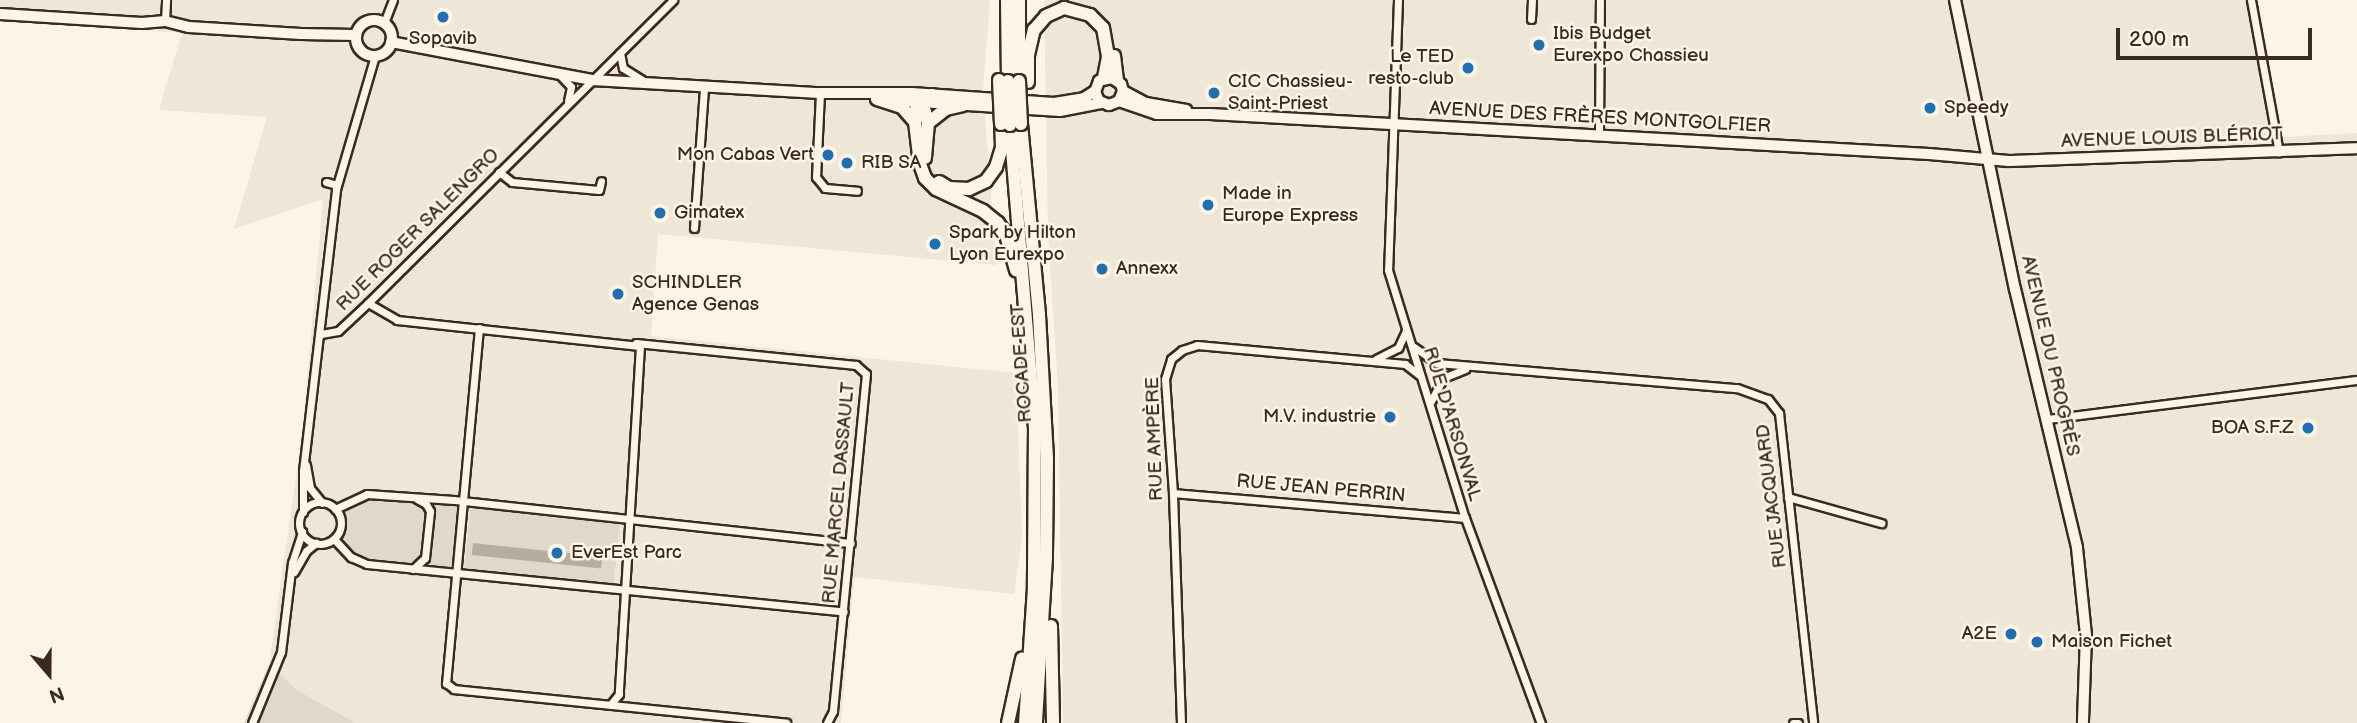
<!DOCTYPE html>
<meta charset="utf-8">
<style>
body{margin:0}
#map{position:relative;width:2357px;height:723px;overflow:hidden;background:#fcf5e5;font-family:"Balsamiq Sans",sans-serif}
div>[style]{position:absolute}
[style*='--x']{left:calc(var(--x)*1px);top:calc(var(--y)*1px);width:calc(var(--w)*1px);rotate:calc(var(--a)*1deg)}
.built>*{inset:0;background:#eee6d6}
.green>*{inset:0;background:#e0d8c8;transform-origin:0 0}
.water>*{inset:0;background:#b7ad9e;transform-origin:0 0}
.roads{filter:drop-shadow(2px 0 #3b2a1e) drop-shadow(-2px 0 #3b2a1e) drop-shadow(0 2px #3b2a1e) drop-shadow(0 -2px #3b2a1e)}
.street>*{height:7px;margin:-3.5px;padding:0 3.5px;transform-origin:3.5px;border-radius:3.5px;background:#fcf5e5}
.street>.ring{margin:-3.5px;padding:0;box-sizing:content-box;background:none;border:7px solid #fcf5e5;border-radius:50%}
.secondary>*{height:10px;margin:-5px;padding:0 5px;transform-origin:5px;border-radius:5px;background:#fcf5e5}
.secondary>.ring{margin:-5px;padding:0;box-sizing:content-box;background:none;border:10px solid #fcf5e5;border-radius:50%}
.highway>*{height:12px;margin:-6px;padding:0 6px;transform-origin:6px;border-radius:6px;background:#fcf5e5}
.bridges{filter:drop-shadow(2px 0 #3b2a1e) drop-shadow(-2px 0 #3b2a1e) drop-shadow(0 2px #3b2a1e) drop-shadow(0 -2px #3b2a1e)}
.highway-bridge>*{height:12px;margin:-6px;padding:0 6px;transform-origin:6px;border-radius:6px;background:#fcf5e5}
.dots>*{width:19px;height:19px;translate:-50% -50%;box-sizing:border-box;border:4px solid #fcf5e5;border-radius:50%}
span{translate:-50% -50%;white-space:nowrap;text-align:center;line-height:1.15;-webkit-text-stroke:5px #fcf5e5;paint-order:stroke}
.poi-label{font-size:19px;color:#3b2a1e}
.left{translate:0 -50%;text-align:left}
.right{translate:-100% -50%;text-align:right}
.street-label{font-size:19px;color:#3b2a1e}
.north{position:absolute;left:14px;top:639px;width:70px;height:70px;-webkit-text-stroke:5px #fcf5e5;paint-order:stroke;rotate:160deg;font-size:19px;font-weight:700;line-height:28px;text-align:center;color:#3b2a1e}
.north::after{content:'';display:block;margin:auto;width:24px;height:32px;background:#3b2a1e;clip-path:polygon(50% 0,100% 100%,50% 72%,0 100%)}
.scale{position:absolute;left:2116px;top:28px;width:196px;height:32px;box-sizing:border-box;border:4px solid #3b2a1e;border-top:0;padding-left:9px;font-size:21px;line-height:24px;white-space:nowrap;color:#3b2a1e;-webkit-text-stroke:5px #fcf5e5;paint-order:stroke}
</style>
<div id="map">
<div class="built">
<i style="clip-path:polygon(0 0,990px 0,983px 88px,996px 265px,658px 234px,651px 336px,1016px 373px,1022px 538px,1014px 594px,854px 577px,841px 723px,356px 723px,297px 690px,269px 664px,302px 435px,323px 199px,234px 229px,267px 117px,159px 110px,182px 33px,0 21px)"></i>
<i style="clip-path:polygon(1044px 0,2258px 0,2283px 137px,2357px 133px,2357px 723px,1063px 723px,1058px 386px,1048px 236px)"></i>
</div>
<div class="green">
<i style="clip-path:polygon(364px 498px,421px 504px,427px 516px,421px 558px,409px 563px,366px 559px,355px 556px,341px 541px,347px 527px,344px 510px)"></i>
<i style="clip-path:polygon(430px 500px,459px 503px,452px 570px,423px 568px,427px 562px,433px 508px)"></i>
<i style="left:471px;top:505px;width:150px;height:67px;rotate:6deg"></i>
<i style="clip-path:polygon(269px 664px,297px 690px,356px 723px,244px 723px)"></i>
</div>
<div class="water">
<i style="left:473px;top:543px;width:130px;height:12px;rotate:6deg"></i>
</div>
<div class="roads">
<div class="street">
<i style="--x:1398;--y:0;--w:270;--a:92.1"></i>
<i style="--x:1388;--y:270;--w:260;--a:72.8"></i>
<i style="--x:1465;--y:518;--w:219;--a:69.7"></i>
<i style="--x:2251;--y:0;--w:155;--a:79.6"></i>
<i style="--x:1531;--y:19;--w:19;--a:-87"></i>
<i style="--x:165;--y:21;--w:21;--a:-87"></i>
<i style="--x:384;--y:23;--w:25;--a:-69"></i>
<i style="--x:620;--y:53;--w:15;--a:79"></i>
<i style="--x:623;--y:68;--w:25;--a:32"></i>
<i style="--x:560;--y:75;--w:16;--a:47"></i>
<i style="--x:571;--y:87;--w:14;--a:102"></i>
<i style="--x:820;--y:93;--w:84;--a:92.7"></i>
<i style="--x:816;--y:177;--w:14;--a:51"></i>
<i style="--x:825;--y:188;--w:32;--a:5"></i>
<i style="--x:1599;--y:135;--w:135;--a:-89.6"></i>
<i style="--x:499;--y:172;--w:16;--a:38"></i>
<i style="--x:512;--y:182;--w:87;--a:5.3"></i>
<i style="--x:599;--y:190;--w:9;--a:-77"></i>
<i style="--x:326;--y:182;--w:11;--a:15"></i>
<i style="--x:694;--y:228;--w:141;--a:-85.9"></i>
<i style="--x:368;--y:303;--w:34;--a:30"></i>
<i style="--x:397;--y:320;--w:244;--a:6.1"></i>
<i style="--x:640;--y:346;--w:349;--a:93.5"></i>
<i style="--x:619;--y:694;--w:14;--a:129"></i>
<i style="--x:479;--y:328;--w:357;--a:95.3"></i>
<i style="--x:446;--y:683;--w:10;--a:37"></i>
<i style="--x:454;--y:689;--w:334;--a:5.8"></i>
<i style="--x:321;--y:334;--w:17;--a:-10"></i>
<i style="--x:338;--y:331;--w:41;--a:-43"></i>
<i style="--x:368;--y:303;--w:430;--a:-44.8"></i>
<i style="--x:636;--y:343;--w:221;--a:5.7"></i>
<i style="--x:856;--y:365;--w:13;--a:42"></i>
<i style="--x:866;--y:374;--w:339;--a:95.6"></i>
<i style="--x:833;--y:711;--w:13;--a:117"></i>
<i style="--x:1414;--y:347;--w:28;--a:35"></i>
<i style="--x:1437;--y:363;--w:301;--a:4.8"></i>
<i style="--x:1737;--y:388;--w:33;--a:20"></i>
<i style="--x:1768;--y:399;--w:18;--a:52"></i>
<i style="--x:1779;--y:413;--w:312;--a:83.7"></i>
<i style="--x:1376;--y:359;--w:25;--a:-27"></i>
<i style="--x:1398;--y:348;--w:19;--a:-65"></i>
<i style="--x:1431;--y:401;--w:26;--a:-62"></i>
<i style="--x:1443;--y:378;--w:24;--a:-22"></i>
<i style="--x:2047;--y:419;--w:312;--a:-7.2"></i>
<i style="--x:306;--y:465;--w:23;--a:80"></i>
<i style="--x:310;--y:488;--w:19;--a:51"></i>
<i style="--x:1173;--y:493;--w:293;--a:4.9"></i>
<i style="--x:1788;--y:497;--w:97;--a:15.6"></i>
<i class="ring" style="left:299px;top:502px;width:35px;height:35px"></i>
<i style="--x:335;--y:509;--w:35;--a:-25"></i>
<i style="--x:367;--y:494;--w:87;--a:3.9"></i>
<i style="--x:454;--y:500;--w:399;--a:6.2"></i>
<i style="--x:303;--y:512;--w:41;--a:-90"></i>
<i style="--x:303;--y:471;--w:284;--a:-83.3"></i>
<i style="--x:336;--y:189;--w:139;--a:-73.7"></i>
<i style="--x:334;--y:539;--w:25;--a:47"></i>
<i style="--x:351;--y:557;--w:17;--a:24"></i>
<i style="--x:367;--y:564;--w:479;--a:5.7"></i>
<i style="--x:413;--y:569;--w:16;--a:-43"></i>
<i style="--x:425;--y:558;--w:47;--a:-83.9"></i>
<i style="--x:430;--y:511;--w:8;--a:-120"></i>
<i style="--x:426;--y:504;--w:10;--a:-151"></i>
<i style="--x:294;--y:572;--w:24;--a:-60"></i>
<i style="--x:306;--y:551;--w:13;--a:-39"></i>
<i style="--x:252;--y:723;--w:77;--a:-67.8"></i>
<i style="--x:281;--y:652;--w:90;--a:-83"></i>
<i style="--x:292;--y:563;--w:33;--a:-72"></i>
<i style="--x:1181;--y:723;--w:230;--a:-92"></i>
<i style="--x:1173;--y:493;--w:114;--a:-94"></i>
<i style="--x:1165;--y:379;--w:21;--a:-73"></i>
<i style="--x:1171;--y:359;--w:14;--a:-39"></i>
<i style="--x:1182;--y:350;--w:16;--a:-18"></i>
<i style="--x:1197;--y:345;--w:209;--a:5.2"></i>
<i style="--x:1405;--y:364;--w:18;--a:38"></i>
<i style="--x:1793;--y:723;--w:5;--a:0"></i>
</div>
<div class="secondary">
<i style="--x:1955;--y:0;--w:295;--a:78.3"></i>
<i style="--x:2015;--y:289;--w:266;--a:76.5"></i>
<i style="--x:2077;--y:548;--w:87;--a:84.1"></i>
<i style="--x:2086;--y:635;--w:88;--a:92"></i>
<i style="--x:0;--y:14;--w:142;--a:3.6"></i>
<i style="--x:142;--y:23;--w:23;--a:-5"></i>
<i style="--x:165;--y:21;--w:25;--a:14"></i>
<i style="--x:189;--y:27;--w:112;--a:3.6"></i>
<i style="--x:301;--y:34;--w:54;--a:1.1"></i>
<i class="ring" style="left:356px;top:20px;width:26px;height:26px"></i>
<i style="--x:391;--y:42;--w:205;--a:10.7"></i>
<i style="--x:592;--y:80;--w:228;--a:3.3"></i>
<i style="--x:820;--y:93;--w:92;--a:0"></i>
<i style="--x:912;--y:93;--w:142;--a:4"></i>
<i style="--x:1054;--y:103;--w:30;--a:-9"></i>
<i style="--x:1084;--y:98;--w:13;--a:-32"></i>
<i style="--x:1123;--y:91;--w:11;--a:112"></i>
<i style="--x:1119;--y:101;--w:11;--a:158"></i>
<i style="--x:1109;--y:105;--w:11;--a:-158"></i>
<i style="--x:1099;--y:101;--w:10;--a:-114"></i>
<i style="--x:1095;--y:92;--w:12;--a:-70"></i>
<i style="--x:1099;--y:81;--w:13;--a:-13"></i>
<i style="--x:1112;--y:78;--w:11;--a:34"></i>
<i style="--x:1121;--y:84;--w:7;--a:74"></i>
<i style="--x:1123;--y:91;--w:26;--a:28"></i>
<i style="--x:1146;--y:103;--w:41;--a:9.9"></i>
<i style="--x:890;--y:100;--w:170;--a:3.7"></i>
<i style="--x:1060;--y:111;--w:42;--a:-11"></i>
<i style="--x:1119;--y:101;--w:40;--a:18.9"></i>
<i style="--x:1157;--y:114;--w:53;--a:0"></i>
<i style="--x:1210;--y:114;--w:720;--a:3.18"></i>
<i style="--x:1929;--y:154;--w:80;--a:5"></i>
<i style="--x:2009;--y:161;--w:348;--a:-2.1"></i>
</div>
<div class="highway">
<i style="--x:1007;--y:0;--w:81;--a:89.3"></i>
<i style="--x:1019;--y:0;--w:81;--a:90"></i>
<i style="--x:1114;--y:56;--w:24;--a:83"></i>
<i style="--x:1028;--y:82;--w:27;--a:-90"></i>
<i style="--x:1028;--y:55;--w:26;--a:-77"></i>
<i style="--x:1034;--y:30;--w:18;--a:-49"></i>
<i style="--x:1046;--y:16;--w:20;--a:-24"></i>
<i style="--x:1064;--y:8;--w:27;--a:15"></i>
<i style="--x:1090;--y:15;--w:18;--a:45"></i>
<i style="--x:1103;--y:28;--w:29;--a:80"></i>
<i style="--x:1108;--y:57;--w:21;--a:101"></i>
<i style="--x:932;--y:95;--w:19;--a:144"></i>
<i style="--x:917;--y:106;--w:16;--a:97"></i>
<i style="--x:915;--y:122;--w:42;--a:83.2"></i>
<i style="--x:920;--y:164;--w:15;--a:70"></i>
<i style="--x:925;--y:178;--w:16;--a:45"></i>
<i style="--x:936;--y:189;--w:52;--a:25.1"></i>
<i style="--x:983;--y:211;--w:19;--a:39"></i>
<i style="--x:998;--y:223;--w:14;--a:56"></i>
<i style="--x:1006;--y:235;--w:37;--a:74"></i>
<i style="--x:921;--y:97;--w:27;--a:75"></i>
<i style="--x:928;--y:123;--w:35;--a:95"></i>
<i style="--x:877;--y:99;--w:26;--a:18"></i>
<i style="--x:902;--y:107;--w:20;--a:49"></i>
<i style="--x:928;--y:123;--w:23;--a:-38"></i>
<i style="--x:946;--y:109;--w:17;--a:-13"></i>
<i style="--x:1021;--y:124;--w:192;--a:84.6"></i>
<i style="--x:1039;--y:315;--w:144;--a:86.8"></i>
<i style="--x:1047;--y:459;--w:99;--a:90.6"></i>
<i style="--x:1046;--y:558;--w:165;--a:93.5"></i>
<i style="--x:1010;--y:125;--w:302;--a:85.3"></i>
<i style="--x:1035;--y:426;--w:162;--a:90.4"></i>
<i style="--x:1034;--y:588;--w:135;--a:93.8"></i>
<i style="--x:939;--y:182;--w:12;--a:31"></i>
<i style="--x:949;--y:188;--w:20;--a:3"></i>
<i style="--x:969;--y:189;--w:19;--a:-25"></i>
<i style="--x:986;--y:181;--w:17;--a:-54"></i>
<i style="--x:996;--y:167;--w:21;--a:-73"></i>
<i style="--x:1002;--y:147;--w:23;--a:-92"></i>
<i style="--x:1051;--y:626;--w:97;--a:88.8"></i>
<i style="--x:1008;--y:723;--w:66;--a:-77.7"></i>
</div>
</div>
<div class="bridges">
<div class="highway-bridge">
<i style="--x:999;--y:80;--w:44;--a:87.4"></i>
<i style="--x:1008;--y:81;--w:44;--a:87.4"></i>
<i style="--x:1019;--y:81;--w:43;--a:87.3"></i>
</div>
</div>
<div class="dots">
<i style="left:443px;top:17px;background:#1f6fb2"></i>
<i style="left:1539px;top:45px;background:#1f6fb2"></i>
<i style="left:1468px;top:68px;background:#1f6fb2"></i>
<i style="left:1214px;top:93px;background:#1f6fb2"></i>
<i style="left:1930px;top:108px;background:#1f6fb2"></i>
<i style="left:828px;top:155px;background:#1f6fb2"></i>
<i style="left:847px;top:163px;background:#1f6fb2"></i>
<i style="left:1208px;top:205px;background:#1f6fb2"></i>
<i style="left:660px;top:213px;background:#1f6fb2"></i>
<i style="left:935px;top:244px;background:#1f6fb2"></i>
<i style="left:1102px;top:269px;background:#1f6fb2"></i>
<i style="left:618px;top:294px;background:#1f6fb2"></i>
<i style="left:1390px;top:417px;background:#1f6fb2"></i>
<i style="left:2308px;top:428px;background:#1f6fb2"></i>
<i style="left:557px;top:553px;background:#1f6fb2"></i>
<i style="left:2011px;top:634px;background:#1f6fb2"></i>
<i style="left:2037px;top:642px;background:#1f6fb2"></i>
</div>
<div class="poi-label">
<span class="left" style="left:1553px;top:45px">Ibis Budget<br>Eurexpo Chassieu</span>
<span style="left:443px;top:39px">Sopavib</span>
<span class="right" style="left:1454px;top:68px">Le TED<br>resto-club</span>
<span class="left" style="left:1228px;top:93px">CIC Chassieu-<br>Saint-Priest</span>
<span class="left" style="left:1944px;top:108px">Speedy</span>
<span class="right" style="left:814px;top:155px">Mon Cabas Vert</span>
<span class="left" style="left:861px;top:163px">RIB SA</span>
<span class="left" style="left:1222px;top:205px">Made in<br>Europe Express</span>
<span class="left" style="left:674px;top:213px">Gimatex</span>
<span class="left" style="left:949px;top:244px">Spark by Hilton<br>Lyon Eurexpo</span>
<span class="left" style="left:1116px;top:269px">Annexx</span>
<span class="left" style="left:632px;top:294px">SCHINDLER<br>Agence Genas</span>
<span class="right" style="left:1376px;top:417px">M.V. industrie</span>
<span class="right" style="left:2294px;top:428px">BOA S.F.Z</span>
<span class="left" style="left:571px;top:553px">EverEst Parc</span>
<span class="right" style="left:1997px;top:634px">A2E</span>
<span class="left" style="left:2051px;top:642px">Maison Fichet</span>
</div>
<div class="street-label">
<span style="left:1600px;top:118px;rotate:3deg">AVENUE DES FRÈRES MONTGOLFIER</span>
<span style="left:2172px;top:138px;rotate:-2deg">AVENUE LOUIS BLÉRIOT</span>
<span style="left:418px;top:230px;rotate:-45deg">RUE ROGER SALENGRO</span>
<span style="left:2050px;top:356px;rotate:77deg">AVENUE DU PROGRÈS</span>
<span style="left:1022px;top:363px;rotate:-94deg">ROCADE EST</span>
<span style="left:1452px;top:424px;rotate:73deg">RUE D'ARSONVAL</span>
<span style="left:1155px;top:439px;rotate:-92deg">RUE AMPÈRE</span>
<span style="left:1321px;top:489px;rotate:5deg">RUE JEAN PERRIN</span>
<span style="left:839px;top:493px;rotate:-85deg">RUE MARCEL DASSAULT</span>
<span style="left:1772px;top:496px;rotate:-97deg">RUE JACQUARD</span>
</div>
<div class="north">N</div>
<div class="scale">200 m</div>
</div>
